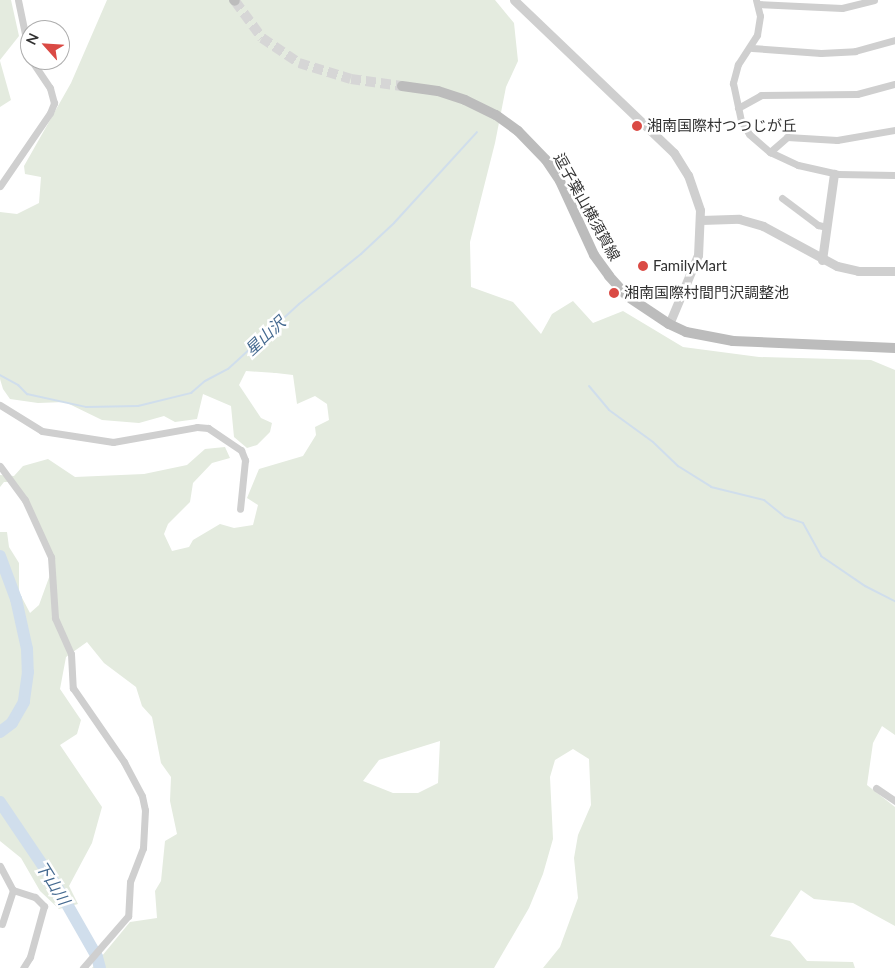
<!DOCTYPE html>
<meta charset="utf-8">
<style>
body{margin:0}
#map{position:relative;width:895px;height:968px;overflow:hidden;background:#fff;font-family:Lato,"Noto Sans JP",sans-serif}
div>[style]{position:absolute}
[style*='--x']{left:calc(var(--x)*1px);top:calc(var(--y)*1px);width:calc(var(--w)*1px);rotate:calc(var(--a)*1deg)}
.green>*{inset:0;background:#e4ebdf}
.stream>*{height:2px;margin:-1px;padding:0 1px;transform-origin:1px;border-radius:1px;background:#d0deec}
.river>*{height:12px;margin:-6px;padding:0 6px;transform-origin:6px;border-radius:6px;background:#d0deec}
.secondary-tunnel>*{height:10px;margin-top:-5px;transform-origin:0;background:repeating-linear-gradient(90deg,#d6d6d6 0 10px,transparent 0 15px)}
.minor>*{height:7px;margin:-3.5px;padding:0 3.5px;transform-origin:3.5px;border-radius:3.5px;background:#cfcfcf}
.tertiary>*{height:9px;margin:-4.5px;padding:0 4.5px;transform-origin:4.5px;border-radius:4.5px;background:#cfcfcf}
.secondary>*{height:10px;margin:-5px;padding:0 5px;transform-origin:5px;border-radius:5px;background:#bcbcbc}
.dots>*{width:14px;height:14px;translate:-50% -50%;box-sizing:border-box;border:2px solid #fff;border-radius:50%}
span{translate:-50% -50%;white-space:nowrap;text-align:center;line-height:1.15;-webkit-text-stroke:5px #fff;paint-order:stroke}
.poi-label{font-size:15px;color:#323232}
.left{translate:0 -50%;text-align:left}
.street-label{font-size:15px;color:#323232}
.water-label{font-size:16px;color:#456a90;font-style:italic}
.north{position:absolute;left:20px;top:20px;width:50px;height:50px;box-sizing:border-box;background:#fff;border:1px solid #adadad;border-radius:50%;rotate:296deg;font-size:14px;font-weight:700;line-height:20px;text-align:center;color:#323232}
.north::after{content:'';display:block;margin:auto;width:18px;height:22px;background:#da4a44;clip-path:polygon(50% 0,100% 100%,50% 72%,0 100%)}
</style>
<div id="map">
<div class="green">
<i style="clip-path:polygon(0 0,11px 0,19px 36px,0 60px)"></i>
<i style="clip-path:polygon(evenodd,107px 0,495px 0,514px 23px,518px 61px,506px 87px,495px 143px,470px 242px,471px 287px,513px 302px,541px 334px,552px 314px,573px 301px,593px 323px,623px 311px,683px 347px,759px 357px,871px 360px,895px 370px,895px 735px,882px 726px,873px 743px,867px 785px,895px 807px,895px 926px,853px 903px,814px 899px,801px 890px,770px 936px,790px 941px,807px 961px,853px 962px,855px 968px,543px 968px,560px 947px,578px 898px,574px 858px,578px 835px,591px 805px,589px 759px,573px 749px,555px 760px,550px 777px,553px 839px,543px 874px,529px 908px,494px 968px,92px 968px,130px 922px,157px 918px,155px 891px,161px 881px,165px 841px,177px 834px,170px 801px,171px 777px,161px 763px,152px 717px,142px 706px,136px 687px,104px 663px,87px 642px,66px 657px,60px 689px,81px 720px,77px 734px,60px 745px,102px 807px,92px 843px,69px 886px,78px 904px,59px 909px,40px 891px,21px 858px,0 841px,0 532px,7px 532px,9px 547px,19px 563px,19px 592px,30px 613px,39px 605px,55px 561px,30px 504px,14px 482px,4px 482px,0 487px,0 475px,14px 476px,23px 466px,48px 459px,75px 477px,144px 474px,187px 465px,205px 449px,225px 447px,230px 458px,212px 463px,193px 483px,190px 502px,168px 524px,164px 534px,172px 551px,189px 547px,193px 540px,220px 524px,234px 528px,253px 525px,258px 505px,247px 498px,259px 469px,303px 456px,316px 435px,315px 427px,329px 420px,327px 404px,315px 396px,297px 404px,293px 375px,276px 373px,246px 371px,239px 385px,261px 418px,272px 423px,270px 432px,257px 445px,247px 448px,234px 437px,231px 406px,203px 394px,197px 419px,175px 422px,164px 416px,139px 423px,102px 420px,65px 402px,38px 403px,10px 399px,3px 389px,0 379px,0 212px,17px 214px,39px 203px,41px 177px,25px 174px,24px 166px,71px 83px,107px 0,440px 741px,438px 783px,418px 793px,393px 793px,363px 781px,379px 760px,440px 741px)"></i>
<i style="clip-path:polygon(0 61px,11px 100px,0 107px)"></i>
</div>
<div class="stream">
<i style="--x:0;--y:375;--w:21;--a:29"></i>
<i style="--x:18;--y:385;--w:13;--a:45"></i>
<i style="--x:27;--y:394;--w:60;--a:12.4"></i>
<i style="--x:86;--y:407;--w:52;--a:-1.1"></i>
<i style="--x:138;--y:406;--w:55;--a:-13.8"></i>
<i style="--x:191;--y:393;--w:18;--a:-41"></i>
<i style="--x:205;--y:381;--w:26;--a:-28"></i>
<i style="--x:228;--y:369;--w:96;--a:-42.5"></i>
<i style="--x:299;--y:304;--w:80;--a:-38.9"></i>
<i style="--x:361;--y:254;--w:45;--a:-43.2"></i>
<i style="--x:394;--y:223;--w:123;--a:-47.6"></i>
<i style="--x:589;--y:386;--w:31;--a:50"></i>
<i style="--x:609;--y:410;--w:54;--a:36"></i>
<i style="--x:653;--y:442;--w:35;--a:44"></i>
<i style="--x:678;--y:466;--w:39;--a:32"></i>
<i style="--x:711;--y:487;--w:55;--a:13.8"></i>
<i style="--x:764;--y:500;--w:27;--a:39"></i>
<i style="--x:785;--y:517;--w:19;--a:18"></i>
<i style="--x:803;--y:523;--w:38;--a:61"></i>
<i style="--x:821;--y:556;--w:53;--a:34.3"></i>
<i style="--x:865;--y:586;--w:34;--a:27"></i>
</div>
<div class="river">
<i style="--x:0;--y:556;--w:46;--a:69.6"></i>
<i style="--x:16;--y:599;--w:51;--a:77.6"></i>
<i style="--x:27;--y:649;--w:23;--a:88"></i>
<i style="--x:28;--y:672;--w:30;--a:98"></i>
<i style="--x:24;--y:702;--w:24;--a:120"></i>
<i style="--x:12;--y:723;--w:15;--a:143"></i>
<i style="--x:0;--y:802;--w:100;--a:56"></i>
<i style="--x:56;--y:885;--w:83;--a:60.3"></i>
<i style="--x:97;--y:957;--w:11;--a:75"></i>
</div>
<div class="secondary-tunnel">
<i style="--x:235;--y:1;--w:46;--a:53.9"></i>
<i style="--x:262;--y:38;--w:45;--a:34"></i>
<i style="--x:299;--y:63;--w:54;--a:17.1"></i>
<i style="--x:351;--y:79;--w:51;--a:7.8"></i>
</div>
<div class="minor">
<i style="--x:18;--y:0;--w:59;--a:78.3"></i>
<i style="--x:756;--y:0;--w:16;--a:76"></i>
<i style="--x:760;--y:16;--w:19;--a:99"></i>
<i style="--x:757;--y:35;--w:35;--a:123"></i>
<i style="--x:738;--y:64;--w:20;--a:105"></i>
<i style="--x:733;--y:83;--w:39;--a:78"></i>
<i style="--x:741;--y:121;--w:15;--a:58"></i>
<i style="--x:749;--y:134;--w:28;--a:41"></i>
<i style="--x:770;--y:152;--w:31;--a:25"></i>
<i style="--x:798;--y:165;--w:41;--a:12.7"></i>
<i style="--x:838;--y:174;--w:57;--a:1"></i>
<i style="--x:758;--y:4;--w:84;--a:2.7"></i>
<i style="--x:842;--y:8;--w:33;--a:-14"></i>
<i style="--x:752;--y:48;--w:69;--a:4.1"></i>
<i style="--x:821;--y:53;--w:34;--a:-3"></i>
<i style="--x:855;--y:51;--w:41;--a:-15.4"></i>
<i style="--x:738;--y:108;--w:26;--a:-29"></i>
<i style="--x:761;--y:95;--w:96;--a:-0.6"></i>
<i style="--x:857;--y:94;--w:39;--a:-15"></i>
<i style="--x:770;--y:152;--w:23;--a:-41"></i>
<i style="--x:787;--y:137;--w:50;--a:3.4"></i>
<i style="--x:837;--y:140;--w:59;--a:-9.8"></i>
<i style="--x:0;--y:186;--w:88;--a:-55.6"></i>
<i style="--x:50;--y:113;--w:11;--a:-68"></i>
<i style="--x:54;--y:103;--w:16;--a:-105"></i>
<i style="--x:50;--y:88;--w:34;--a:-124"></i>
<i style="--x:782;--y:198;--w:45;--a:36.9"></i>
<i style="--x:818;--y:225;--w:9;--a:13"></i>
<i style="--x:0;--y:405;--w:49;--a:31.8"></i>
<i style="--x:42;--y:431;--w:72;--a:8.8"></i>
<i style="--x:113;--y:442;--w:85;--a:-10.1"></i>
<i style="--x:197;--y:427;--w:11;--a:5"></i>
<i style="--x:208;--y:428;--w:40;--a:34"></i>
<i style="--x:241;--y:450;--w:11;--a:68"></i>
<i style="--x:245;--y:460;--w:49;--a:95.8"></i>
<i style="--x:0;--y:466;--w:42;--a:53.7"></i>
<i style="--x:25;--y:500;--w:63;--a:65.5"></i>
<i style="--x:51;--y:557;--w:61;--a:86.2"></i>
<i style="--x:55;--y:618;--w:39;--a:66"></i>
<i style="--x:71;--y:654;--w:34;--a:87"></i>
<i style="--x:73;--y:688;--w:90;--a:55.4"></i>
<i style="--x:124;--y:762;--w:38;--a:62"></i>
<i style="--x:142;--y:796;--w:14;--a:78"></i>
<i style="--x:145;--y:810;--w:38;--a:93"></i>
<i style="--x:143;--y:848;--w:36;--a:111"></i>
<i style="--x:130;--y:882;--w:34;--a:93"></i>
<i style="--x:128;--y:916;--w:69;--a:130.9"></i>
<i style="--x:876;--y:788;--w:23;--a:34"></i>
<i style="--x:0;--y:866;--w:27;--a:62"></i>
<i style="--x:2;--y:924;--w:36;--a:-72"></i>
<i style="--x:13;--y:890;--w:23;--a:18"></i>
<i style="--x:35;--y:897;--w:13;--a:45"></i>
<i style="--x:44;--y:906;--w:53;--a:105.4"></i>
<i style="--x:30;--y:957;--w:13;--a:122"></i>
</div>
<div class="tertiary">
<i style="--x:514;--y:0;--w:221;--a:43.7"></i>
<i style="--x:674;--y:153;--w:26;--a:58"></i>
<i style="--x:688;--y:175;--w:37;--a:71"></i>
<i style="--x:700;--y:210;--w:45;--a:92.5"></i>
<i style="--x:698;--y:255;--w:75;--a:112.8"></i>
<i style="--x:701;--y:220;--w:38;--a:-2"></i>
<i style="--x:739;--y:219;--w:25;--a:16"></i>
<i style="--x:763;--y:226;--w:84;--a:28.4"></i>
<i style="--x:837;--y:266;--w:22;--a:13"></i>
<i style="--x:858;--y:271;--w:37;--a:0"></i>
<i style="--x:822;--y:260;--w:87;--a:-82.1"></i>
</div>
<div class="secondary">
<i style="--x:234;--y:0;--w:1;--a:45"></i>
<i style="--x:402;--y:86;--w:36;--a:8"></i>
<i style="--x:438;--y:91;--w:28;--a:18"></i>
<i style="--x:465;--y:100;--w:34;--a:26"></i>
<i style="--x:496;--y:115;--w:27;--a:36"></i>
<i style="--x:518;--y:131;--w:40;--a:46"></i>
<i style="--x:546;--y:160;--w:25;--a:56"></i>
<i style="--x:560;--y:181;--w:81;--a:65.3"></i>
<i style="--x:594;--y:255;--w:26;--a:54"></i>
<i style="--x:609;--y:276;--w:27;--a:48"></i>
<i style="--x:627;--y:296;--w:50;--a:33.7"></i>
<i style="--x:669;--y:324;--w:19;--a:25"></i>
<i style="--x:686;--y:332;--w:48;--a:10.8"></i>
<i style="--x:733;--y:341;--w:162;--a:2.5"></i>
</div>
<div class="dots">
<i style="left:637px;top:126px;background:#da4a44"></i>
<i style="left:643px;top:266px;background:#da4a44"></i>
<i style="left:614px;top:293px;background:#da4a44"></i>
</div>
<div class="poi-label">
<span class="left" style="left:647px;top:126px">湘南国際村つつじが丘</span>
<span class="left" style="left:653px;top:266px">FamilyMart</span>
<span class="left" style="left:624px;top:293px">湘南国際村間門沢調整池</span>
</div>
<div class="street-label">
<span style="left:587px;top:207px;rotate:61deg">逗子葉山横須賀線</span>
</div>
<div class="water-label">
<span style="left:265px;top:336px;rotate:-43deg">星山沢</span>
<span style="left:53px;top:883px;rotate:58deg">下山川</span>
</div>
<div class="north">N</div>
</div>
